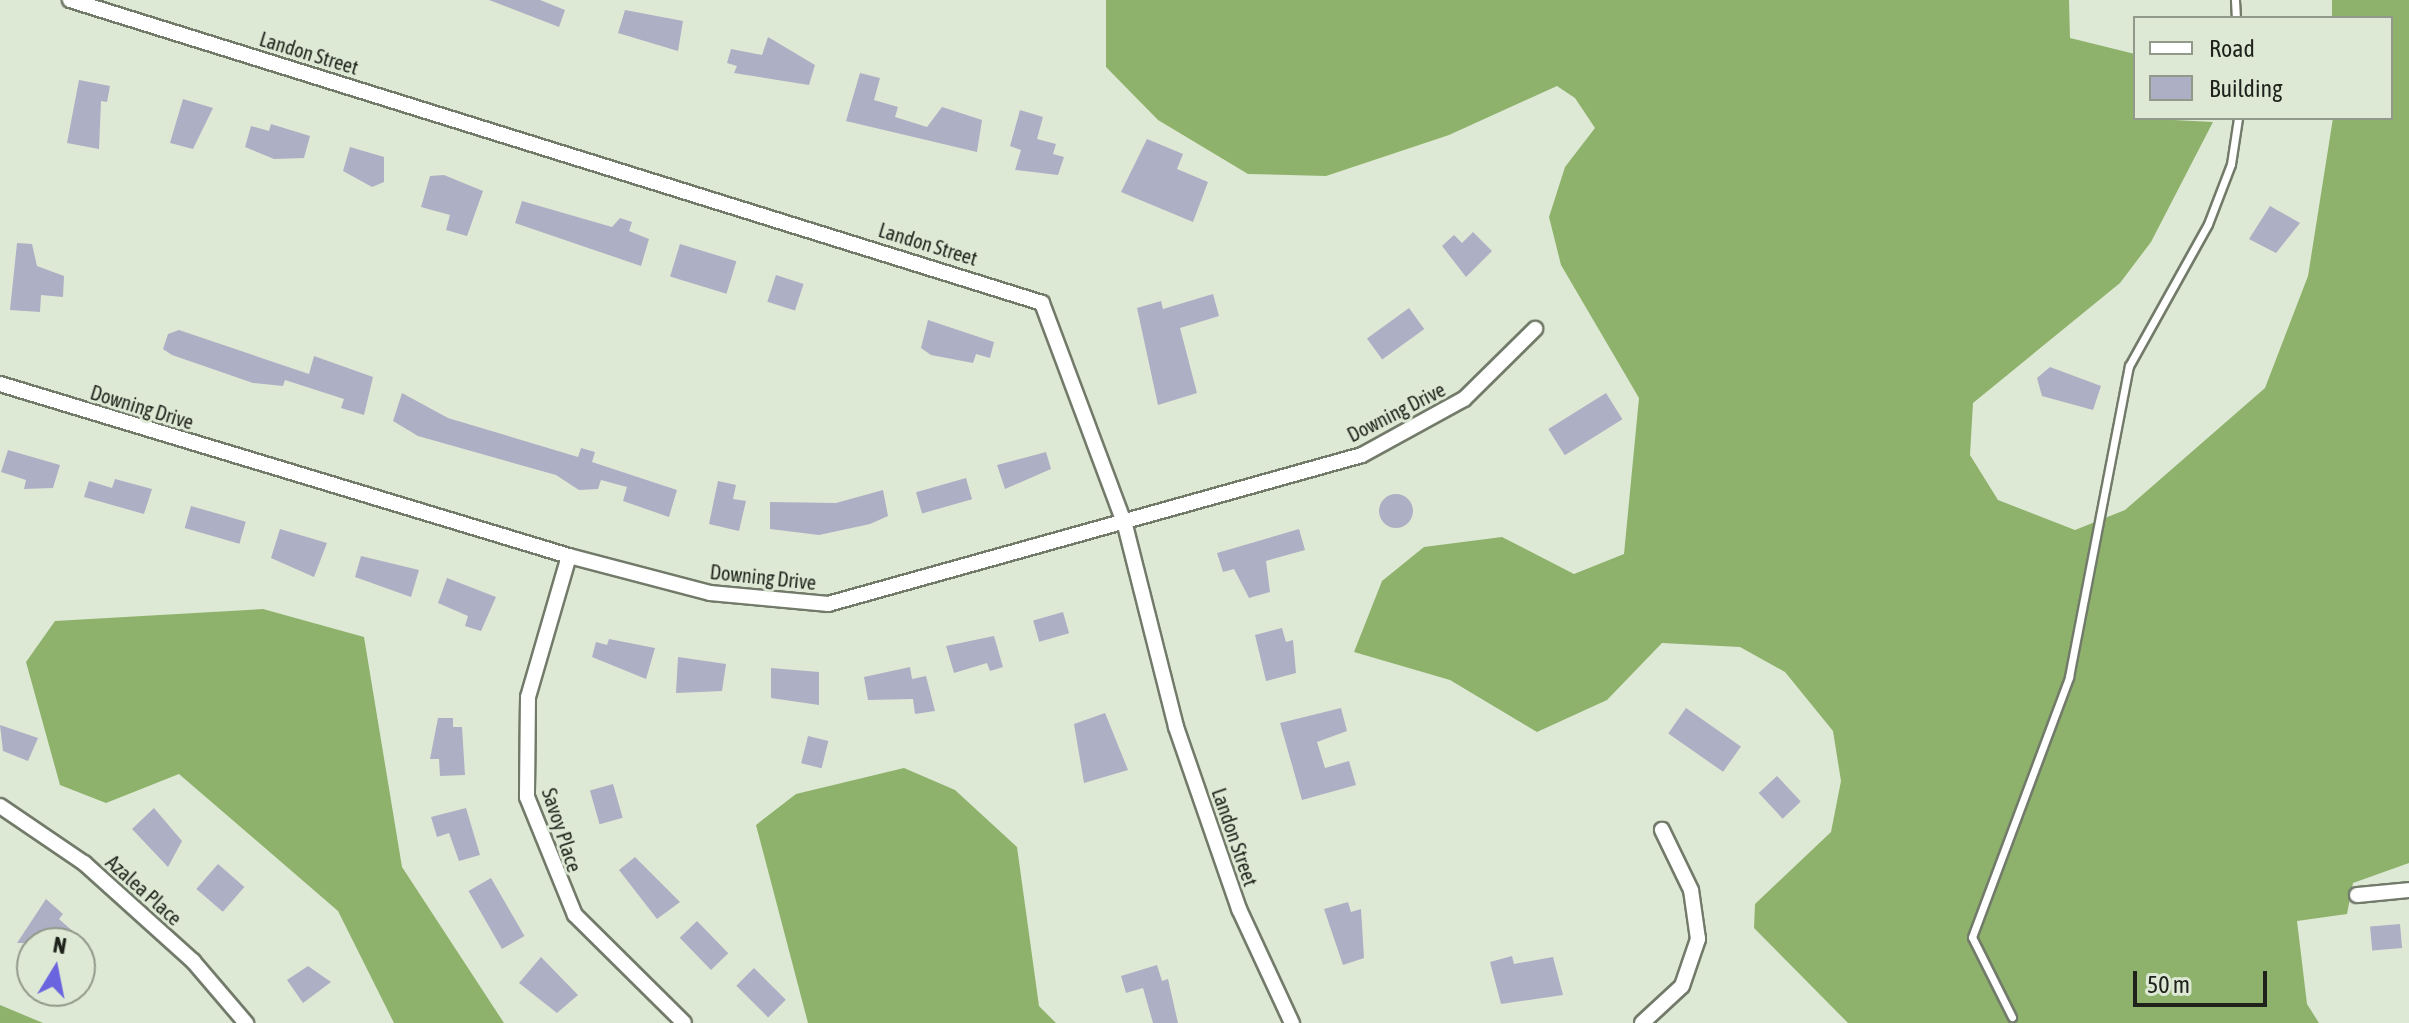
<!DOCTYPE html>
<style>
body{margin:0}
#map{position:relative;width:2409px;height:1023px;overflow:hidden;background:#dee9d5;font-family:"Asap Condensed",sans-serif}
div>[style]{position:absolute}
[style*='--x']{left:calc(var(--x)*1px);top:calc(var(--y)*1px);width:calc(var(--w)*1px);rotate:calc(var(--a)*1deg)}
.forest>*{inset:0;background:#8eb26b}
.building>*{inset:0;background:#adafc4;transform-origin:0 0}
.round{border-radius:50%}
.roads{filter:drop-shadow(2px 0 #727b6a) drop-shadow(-2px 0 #727b6a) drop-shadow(0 2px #727b6a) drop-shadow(0 -2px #727b6a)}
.lane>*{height:7px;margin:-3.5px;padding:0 3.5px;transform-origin:3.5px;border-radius:3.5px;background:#fff}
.street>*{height:14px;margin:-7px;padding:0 7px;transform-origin:7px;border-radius:7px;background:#fff}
span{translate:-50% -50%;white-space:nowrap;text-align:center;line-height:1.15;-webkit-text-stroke:6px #dee9d5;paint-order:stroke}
.street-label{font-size:20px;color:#1e221b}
.legend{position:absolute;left:2133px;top:16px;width:260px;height:104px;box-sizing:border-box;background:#dee9d5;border:2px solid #91998b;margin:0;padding:10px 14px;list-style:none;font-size:24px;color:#1e221b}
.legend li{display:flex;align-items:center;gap:16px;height:40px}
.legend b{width:40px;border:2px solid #91998b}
.north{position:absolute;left:16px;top:927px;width:80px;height:80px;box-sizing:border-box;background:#dee9d5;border:2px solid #91998b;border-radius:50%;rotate:10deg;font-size:22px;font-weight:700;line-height:32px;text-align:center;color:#1e221b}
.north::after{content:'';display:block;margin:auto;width:28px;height:36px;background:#6a65df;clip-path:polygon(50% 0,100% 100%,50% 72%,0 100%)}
.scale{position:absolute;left:2133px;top:971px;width:134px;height:36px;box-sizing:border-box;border:4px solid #1e221b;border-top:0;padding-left:10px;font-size:24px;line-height:28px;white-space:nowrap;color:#1e221b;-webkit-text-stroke:6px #dee9d5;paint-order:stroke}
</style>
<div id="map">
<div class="forest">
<i style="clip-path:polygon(1106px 0,2069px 0,2070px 38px,2135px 54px,2135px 118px,2213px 122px,2151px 242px,2120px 283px,1973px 403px,1970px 455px,1998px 500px,2075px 530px,2125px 510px,2265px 388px,2308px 276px,2333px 118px,2391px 118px,2391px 18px,2332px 18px,2332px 0,2409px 0,2409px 863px,2353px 883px,2347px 914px,2297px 921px,2307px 1004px,2319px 1023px,1848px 1023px,1754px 928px,1755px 904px,1831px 832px,1841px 781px,1833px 731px,1785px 672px,1740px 647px,1662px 643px,1607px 700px,1537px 732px,1450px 680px,1354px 652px,1382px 581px,1424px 547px,1502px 537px,1574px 574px,1624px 554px,1639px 398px,1561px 265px,1549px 217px,1565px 167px,1595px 128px,1575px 98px,1557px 86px,1449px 135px,1326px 176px,1248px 174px,1158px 120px,1106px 67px)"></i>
<i style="clip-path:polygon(263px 609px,364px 637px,402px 867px,504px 1023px,394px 1023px,338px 911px,179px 774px,106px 803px,60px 785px,26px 662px,55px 621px)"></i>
<i style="clip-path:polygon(904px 768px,955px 790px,1017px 847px,1039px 1006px,1056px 1023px,808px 1023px,756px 825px,796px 794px)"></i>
<i style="clip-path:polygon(0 1005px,43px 1023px,0 1023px)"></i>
</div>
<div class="building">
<i style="clip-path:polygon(489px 0,540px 0,565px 10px,559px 27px)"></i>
<i style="clip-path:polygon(625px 10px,683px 21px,678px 51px,618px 33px)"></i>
<i style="clip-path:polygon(768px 37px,815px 65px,809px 85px,734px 73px,737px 66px,727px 63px,731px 49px,762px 55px)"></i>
<i style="clip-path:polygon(860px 73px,880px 78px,874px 100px,898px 107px,895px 117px,927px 127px,942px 107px,982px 120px,977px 152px,846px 121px)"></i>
<i style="clip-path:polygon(79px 80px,110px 86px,107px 102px,101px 101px,99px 149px,67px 143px)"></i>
<i style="clip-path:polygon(183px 99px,213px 108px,193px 149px,170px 143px)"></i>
<i style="clip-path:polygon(1020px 110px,1043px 117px,1037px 139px,1056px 144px,1053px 154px,1064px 157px,1058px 175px,1015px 170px,1021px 150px,1010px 146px)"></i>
<i style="clip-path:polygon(271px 124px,310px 136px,304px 158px,274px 159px,245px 147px,251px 126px,269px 131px)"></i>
<i style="clip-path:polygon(1147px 139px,1183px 154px,1177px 169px,1208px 182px,1193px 222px,1121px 192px)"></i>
<i style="clip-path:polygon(350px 147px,384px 157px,384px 182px,372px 187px,343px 171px)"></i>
<i style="clip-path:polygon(444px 175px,483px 191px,467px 236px,446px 230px,450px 215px,421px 207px,430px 176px)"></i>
<i style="clip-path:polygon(522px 201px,612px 227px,620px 218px,632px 222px,629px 231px,649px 239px,641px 266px,515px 223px)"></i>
<i style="clip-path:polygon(2270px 206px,2300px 223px,2276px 253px,2249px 239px)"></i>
<i style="clip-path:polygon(1473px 232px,1492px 251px,1466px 277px,1442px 246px,1454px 235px,1462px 243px)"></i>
<i style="clip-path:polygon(17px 243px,32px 244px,37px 266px,64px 276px,63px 297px,41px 295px,40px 312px,10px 310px)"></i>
<i style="left:680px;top:244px;width:59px;height:34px;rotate:17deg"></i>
<i style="left:776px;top:275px;width:29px;height:28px;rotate:18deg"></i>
<i style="clip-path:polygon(1213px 294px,1219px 316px,1180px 328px,1197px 393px,1158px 405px,1137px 308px,1161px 301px,1163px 309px)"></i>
<i style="left:1409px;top:308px;width:26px;height:52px;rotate:54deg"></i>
<i style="clip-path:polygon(928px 320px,994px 342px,990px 358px,976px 354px,973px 363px,931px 355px,921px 348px)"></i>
<i style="clip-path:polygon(179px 330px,309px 374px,314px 356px,373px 377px,364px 415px,341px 408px,344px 399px,285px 380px,283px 386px,253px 383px,172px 355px,163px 349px,168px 334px)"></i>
<i style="clip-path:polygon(2050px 367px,2101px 386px,2093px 410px,2042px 396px,2037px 378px)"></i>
<i style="clip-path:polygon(402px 393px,448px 418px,578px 457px,581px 448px,595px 452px,592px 462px,677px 490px,669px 517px,623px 501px,627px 487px,601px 480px,598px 489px,579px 490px,556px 475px,418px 436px,393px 421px)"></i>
<i style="left:1606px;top:393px;width:31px;height:68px;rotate:58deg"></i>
<i style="clip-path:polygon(8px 450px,60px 465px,53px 488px,24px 489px,26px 480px,1px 472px)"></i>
<i style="clip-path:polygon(1046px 452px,1051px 469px,1005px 489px,997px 465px)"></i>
<i style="left:966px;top:478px;width:22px;height:52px;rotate:74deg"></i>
<i style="clip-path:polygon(115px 479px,152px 489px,144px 514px,84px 497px,89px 481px,112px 488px)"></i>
<i style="clip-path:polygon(718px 481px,736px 485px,733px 499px,746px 501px,739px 531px,709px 524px)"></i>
<i style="clip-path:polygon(883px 490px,888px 516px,870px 524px,819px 535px,770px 529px,770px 502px,836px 503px)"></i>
<i class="round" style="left:1379px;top:494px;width:34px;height:34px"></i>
<i style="left:191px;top:506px;width:57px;height:23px;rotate:16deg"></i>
<i style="clip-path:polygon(280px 529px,327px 543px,314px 577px,271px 558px)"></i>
<i style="clip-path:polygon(1299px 529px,1305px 550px,1266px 561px,1270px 592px,1249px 598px,1234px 569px,1223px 572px,1217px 553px)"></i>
<i style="clip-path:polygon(361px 556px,419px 570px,411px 597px,355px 577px)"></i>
<i style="clip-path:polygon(447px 578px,496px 597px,481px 631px,465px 626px,468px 616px,438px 603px)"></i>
<i style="left:1063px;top:612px;width:22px;height:31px;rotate:74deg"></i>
<i style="clip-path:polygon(1282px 628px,1286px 642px,1293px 640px,1296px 673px,1266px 681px,1255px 635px)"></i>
<i style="clip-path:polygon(994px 636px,1003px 667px,990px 671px,987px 663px,954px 673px,946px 646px)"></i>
<i style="clip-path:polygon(609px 639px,655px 648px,646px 679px,592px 657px,596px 642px,607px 645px)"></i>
<i style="clip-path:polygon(678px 657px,726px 664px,722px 691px,676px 693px)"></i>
<i style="clip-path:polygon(910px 667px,912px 679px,926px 676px,935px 711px,915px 714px,913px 699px,868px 700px,864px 677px)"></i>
<i style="clip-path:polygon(771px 668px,819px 672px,819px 705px,771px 698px)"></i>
<i style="clip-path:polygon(1341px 708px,1347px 731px,1317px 742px,1325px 768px,1349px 761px,1356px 785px,1302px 800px,1280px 723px)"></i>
<i style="left:1686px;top:708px;width:67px;height:31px;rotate:35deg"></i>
<i style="clip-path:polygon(1105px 713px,1128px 770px,1084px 783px,1074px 724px)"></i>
<i style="clip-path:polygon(438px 718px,453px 718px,453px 727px,462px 727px,465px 775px,440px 776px,439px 759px,430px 759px)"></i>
<i style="clip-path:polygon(0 725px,38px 738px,28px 761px,3px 751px)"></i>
<i style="left:808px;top:736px;width:21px;height:28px;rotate:14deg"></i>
<i style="left:1777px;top:776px;width:35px;height:25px;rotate:47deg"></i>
<i style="left:613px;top:784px;width:35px;height:24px;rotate:74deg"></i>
<i style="clip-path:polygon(154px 808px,182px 841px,168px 867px,132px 829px)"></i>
<i style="clip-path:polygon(466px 808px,480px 855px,459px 861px,449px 833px,437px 837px,431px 817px)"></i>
<i style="clip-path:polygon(635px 857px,680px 902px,657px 919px,619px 870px)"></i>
<i style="left:218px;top:864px;width:35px;height:33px;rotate:41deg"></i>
<i style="left:491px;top:878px;width:67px;height:26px;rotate:60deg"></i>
<i style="clip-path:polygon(46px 899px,63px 914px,59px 919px,86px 943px,17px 943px)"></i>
<i style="clip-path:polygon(1348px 902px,1351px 912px,1361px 909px,1364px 958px,1343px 965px,1324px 909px)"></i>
<i style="left:697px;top:921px;width:45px;height:24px;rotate:46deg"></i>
<i style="left:2400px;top:924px;width:24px;height:30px;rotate:85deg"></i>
<i style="clip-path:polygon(1512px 956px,1514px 964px,1553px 957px,1563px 995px,1501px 1004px,1490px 962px)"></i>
<i style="clip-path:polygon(541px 957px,578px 995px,557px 1013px,519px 983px)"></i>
<i style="clip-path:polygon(1157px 965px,1162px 981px,1168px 979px,1178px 1023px,1153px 1023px,1143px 988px,1126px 993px,1121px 976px)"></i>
<i style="clip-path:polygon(308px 966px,331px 982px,303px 1003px,287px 980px)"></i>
<i style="left:754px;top:968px;width:45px;height:25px;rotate:45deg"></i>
</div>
<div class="roads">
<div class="lane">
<i style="--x:2235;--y:0;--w:18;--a:87"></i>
<i style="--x:2012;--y:1017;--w:89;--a:-116.6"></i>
<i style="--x:1972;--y:937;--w:278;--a:-69.5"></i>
<i style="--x:2069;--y:677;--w:317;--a:-79.1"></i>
<i style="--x:2129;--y:366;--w:162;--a:-60.9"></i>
<i style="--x:2208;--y:224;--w:64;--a:-69"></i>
<i style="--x:2231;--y:164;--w:47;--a:-81.3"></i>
</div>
<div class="street">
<i style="--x:70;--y:0;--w:1018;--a:17.31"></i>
<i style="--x:1042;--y:303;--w:237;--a:69.5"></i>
<i style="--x:1125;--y:525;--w:208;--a:75.8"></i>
<i style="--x:1176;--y:727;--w:193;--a:70.9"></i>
<i style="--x:1239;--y:909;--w:126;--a:65.1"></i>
<i style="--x:0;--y:384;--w:594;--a:16.82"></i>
<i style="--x:569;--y:556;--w:146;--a:14.7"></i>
<i style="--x:710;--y:593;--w:119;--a:5.3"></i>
<i style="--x:828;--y:604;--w:554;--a:-15.59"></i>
<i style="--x:1362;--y:455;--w:116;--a:-28.8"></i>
<i style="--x:1464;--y:399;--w:100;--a:-44.6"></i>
<i style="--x:569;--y:556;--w:147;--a:106.2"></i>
<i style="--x:528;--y:697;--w:100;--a:90.6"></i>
<i style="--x:527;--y:797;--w:127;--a:67.9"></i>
<i style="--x:575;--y:915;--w:153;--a:44.7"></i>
<i style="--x:0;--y:806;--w:102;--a:34.2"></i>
<i style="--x:84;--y:863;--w:147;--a:42"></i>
<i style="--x:193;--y:961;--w:82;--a:49.5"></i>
<i style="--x:2357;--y:895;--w:52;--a:-5.5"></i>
<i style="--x:1642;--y:1023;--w:54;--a:-42.8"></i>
<i style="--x:1682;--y:986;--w:50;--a:-71.2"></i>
<i style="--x:1698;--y:939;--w:49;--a:-98.1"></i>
<i style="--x:1691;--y:890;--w:67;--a:-115.8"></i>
</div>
</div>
<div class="street-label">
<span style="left:309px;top:53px;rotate:17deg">Landon Street</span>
<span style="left:928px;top:244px;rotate:17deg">Landon Street</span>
<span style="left:142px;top:407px;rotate:17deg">Downing Drive</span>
<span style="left:1396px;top:412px;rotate:-27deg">Downing Drive</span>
<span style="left:763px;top:577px;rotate:6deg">Downing Drive</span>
<span style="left:562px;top:830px;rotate:72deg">Savoy Place</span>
<span style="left:1235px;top:837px;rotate:71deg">Landon Street</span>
<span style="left:144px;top:890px;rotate:42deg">Azalea Place</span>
</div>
<ul class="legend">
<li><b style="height:10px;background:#fff"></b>Road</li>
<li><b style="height:22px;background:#adafc4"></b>Building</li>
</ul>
<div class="north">N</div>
<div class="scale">50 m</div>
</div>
